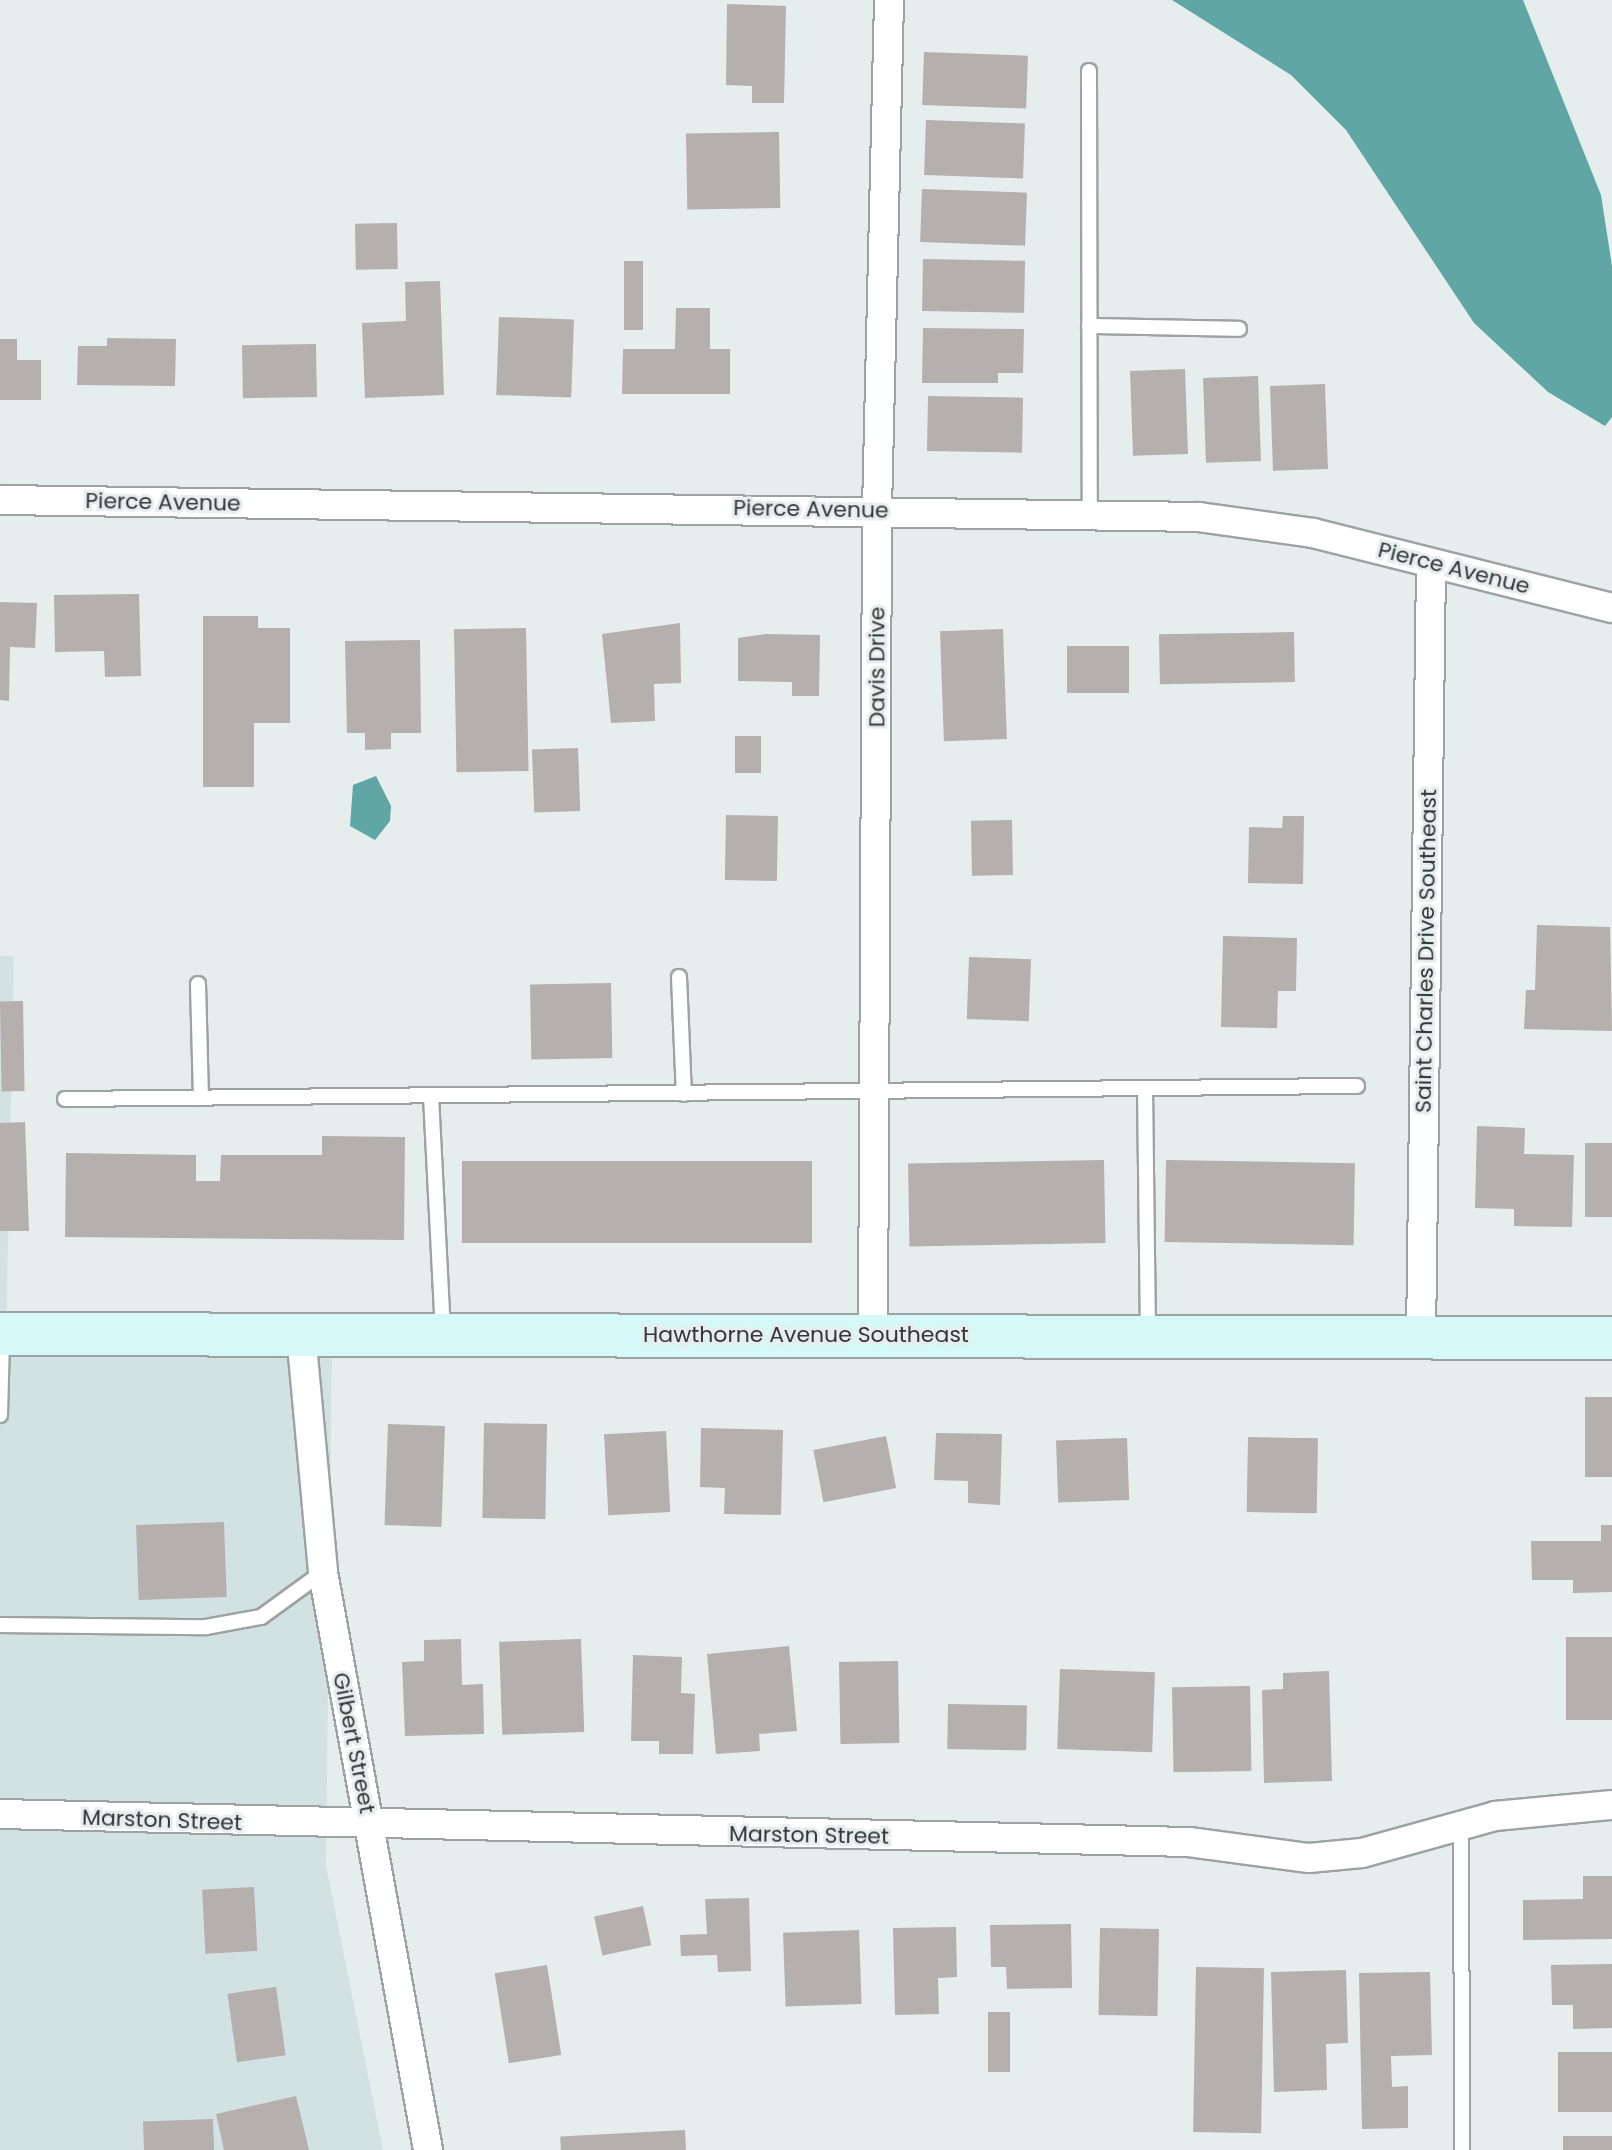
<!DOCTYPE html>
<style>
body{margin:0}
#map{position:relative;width:1612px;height:2150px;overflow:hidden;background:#e6eded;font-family:Poppins,sans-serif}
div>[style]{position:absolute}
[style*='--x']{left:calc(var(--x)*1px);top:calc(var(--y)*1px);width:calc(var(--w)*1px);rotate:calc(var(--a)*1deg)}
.built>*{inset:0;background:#d2e2e2}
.water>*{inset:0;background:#60a6a4}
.building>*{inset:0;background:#b5afad;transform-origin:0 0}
.roads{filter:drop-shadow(2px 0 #9ca3a2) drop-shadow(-2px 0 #9ca3a2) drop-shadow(0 2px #9ca3a2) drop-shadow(0 -2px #9ca3a2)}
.lane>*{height:14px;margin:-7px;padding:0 7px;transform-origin:7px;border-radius:7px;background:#fff}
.street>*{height:28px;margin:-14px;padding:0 14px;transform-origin:14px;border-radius:14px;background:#fff}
.secondary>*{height:42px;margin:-21px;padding:0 21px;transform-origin:21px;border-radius:21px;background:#d4f9f8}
span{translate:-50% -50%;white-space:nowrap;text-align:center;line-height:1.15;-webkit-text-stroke:6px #e6eded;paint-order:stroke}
.street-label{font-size:22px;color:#343737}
</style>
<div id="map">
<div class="built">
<i style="clip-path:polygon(0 956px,14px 956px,6px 1339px,332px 1348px,326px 1865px,383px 2150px,0 2150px)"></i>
</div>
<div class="water">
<i style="clip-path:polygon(1172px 0,1523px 0,1601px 195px,1612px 266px,1612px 417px,1605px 426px,1548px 392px,1474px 323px,1346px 130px,1291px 75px)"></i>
<i style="clip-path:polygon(376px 776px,391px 806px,390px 821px,375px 840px,350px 826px,353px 785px)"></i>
</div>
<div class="building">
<i style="clip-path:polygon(727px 4px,786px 6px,784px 103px,752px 103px,752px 86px,726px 85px)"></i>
<i style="left:924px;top:52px;width:104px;height:53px;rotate:2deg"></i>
<i style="left:926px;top:120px;width:99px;height:55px;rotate:2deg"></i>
<i style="left:779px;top:132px;width:76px;height:93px;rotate:89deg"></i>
<i style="left:922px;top:189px;width:105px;height:53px;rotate:2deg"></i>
<i style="left:397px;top:223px;width:46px;height:42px;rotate:89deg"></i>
<i style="left:923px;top:259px;width:102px;height:52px;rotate:1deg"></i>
<i style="left:624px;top:261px;width:19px;height:69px"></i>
<i style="clip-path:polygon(440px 281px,444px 395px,365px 398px,362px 323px,406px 321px,405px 282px)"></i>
<i style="clip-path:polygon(676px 308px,710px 308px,710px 349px,730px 349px,730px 394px,622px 394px,623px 349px,675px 349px)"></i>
<i style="left:499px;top:317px;width:75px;height:78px;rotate:2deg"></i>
<i style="clip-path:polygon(923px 328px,1024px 329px,1023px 373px,998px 373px,998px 383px,922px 383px)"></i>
<i style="clip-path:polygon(107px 338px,176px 339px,175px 386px,77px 385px,78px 346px,107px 346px)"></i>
<i style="clip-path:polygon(0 339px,17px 339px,17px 360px,41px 360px,41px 400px,0 400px)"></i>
<i style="left:316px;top:344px;width:53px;height:74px;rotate:89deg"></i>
<i style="left:1185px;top:369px;width:85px;height:55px;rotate:88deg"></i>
<i style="left:1258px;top:376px;width:85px;height:55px;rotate:88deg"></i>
<i style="left:1325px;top:384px;width:85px;height:55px;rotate:88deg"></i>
<i style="left:928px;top:396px;width:95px;height:55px;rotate:1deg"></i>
<i style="clip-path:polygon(139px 594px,141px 676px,105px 677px,104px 651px,55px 652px,54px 595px)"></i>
<i style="clip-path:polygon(0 602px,37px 603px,35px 648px,10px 647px,9px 701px,0 700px)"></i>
<i style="clip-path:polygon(203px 616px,258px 616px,258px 628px,290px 628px,290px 723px,254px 723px,254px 787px,203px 787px)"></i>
<i style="clip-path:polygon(680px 623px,681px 683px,654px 684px,655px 721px,611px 723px,602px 634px)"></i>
<i style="left:526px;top:628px;width:143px;height:72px;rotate:89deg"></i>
<i style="left:1003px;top:629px;width:110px;height:63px;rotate:88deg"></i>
<i style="left:1294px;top:632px;width:50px;height:135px;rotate:89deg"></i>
<i style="clip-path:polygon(765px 634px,820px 635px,819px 696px,792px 696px,792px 682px,738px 681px,738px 638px)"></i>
<i style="clip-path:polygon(420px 640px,421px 733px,391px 733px,391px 749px,365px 750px,365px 733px,347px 733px,345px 641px)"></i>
<i style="left:1067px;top:646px;width:62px;height:47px"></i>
<i style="left:761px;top:736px;width:37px;height:26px;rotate:90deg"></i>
<i style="left:578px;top:748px;width:63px;height:46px;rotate:88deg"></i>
<i style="left:726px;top:815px;width:52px;height:65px;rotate:1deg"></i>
<i style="clip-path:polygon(1283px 816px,1304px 816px,1303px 884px,1248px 883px,1249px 827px,1282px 828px)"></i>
<i style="left:1012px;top:820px;width:55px;height:41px;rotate:89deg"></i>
<i style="clip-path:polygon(1537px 925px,1610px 927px,1612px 1031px,1524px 1029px,1526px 990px,1535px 990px)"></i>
<i style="clip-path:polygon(1223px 936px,1297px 938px,1296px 991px,1278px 991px,1277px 1028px,1221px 1027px)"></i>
<i style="left:969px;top:957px;width:62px;height:62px;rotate:2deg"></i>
<i style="left:611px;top:983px;width:75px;height:81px;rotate:89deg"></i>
<i style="left:23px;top:1001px;width:90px;height:23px;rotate:89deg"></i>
<i style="clip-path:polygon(25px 1122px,29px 1231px,0 1231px,0 1123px)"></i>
<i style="clip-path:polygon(1477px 1126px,1525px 1128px,1524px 1154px,1574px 1155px,1572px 1227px,1514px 1226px,1514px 1209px,1475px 1208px)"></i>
<i style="clip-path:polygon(322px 1136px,405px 1137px,404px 1240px,65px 1237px,66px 1153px,196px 1155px,196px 1181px,220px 1181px,221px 1155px,322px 1155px)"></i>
<i style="left:1585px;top:1143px;width:27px;height:74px"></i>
<i style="left:1104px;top:1160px;width:83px;height:196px;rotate:89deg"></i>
<i style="left:1166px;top:1160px;width:189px;height:82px;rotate:1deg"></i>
<i style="left:462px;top:1161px;width:350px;height:82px"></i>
<i style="left:1612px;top:1397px;width:80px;height:27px;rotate:90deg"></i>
<i style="left:484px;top:1423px;width:63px;height:95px;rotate:1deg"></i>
<i style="left:388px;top:1424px;width:57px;height:101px;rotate:2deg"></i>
<i style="clip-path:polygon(701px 1428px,783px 1430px,781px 1515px,724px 1514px,725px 1488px,700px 1487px)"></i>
<i style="left:666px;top:1431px;width:81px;height:62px;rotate:87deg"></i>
<i style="clip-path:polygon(936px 1433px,1002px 1434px,1000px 1505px,968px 1503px,968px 1481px,934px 1480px)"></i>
<i style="left:886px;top:1436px;width:53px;height:74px;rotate:79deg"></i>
<i style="left:1248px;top:1437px;width:70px;height:75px;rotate:1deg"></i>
<i style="left:1127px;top:1438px;width:62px;height:71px;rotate:88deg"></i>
<i style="left:224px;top:1522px;width:75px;height:88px;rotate:88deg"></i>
<i style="clip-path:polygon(1601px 1525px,1612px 1525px,1612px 1592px,1573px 1593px,1573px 1580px,1532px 1580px,1531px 1541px,1601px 1541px)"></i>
<i style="left:1612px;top:1637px;width:83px;height:46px;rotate:90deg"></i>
<i style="clip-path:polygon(461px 1639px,462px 1685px,483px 1684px,484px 1734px,405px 1736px,402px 1662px,424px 1661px,424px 1640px)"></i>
<i style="left:581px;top:1639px;width:93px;height:82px;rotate:88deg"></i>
<i style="clip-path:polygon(789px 1646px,797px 1731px,759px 1734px,760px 1751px,716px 1754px,707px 1654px)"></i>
<i style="clip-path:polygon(633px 1655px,682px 1657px,681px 1693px,695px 1694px,693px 1754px,659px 1754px,659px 1741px,631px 1741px)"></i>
<i style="left:898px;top:1661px;width:82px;height:59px;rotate:89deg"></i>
<i style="left:1060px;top:1669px;width:95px;height:80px;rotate:2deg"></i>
<i style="clip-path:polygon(1329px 1671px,1332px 1781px,1264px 1783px,1262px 1690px,1283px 1689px,1283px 1673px)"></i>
<i style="left:1250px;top:1686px;width:85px;height:78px;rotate:89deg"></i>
<i style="left:948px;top:1704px;width:79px;height:45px;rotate:1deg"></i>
<i style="clip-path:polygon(1583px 1876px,1612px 1876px,1612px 1939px,1523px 1940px,1523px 1900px,1583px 1899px)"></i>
<i style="left:254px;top:1887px;width:64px;height:52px;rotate:87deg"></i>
<i style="clip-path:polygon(749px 1898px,751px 1971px,718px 1972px,717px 1955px,681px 1956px,680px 1935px,707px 1934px,705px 1899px)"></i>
<i style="left:643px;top:1906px;width:40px;height:50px;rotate:78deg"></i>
<i style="clip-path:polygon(1071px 1924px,1072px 1988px,1007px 1989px,1006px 1967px,991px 1967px,990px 1925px)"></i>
<i style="clip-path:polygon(956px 1927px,957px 1977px,938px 1978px,939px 2014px,895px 2015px,893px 1928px)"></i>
<i style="left:1100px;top:1928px;width:59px;height:87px;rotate:1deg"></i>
<i style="left:859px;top:1930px;width:74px;height:76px;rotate:88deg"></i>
<i style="clip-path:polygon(1612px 1964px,1612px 2028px,1573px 2029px,1573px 2005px,1552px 2005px,1551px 1965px)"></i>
<i style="left:547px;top:1965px;width:91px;height:53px;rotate:81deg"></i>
<i style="left:1196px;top:1967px;width:68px;height:165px;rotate:1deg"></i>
<i style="clip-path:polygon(1346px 1970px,1348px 2043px,1326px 2044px,1327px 2090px,1274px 2092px,1271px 1972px)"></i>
<i style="clip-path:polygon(1430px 1972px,1432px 2055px,1391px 2056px,1392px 2087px,1408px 2086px,1408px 2128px,1362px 2129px,1359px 1973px)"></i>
<i style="left:276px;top:1987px;width:69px;height:49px;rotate:82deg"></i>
<i style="left:988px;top:2012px;width:22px;height:60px"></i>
<i style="left:1558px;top:2052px;width:54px;height:60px"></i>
<i style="clip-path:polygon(296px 2096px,309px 2150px,224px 2150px,216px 2114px)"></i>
<i style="left:213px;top:2119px;width:31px;height:70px;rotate:88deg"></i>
<i style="left:685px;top:2130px;width:20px;height:125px;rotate:87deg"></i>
<i style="left:1612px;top:2136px;width:14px;height:49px;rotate:90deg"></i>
</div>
<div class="roads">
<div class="lane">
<i style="--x:1089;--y:71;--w:443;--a:89.9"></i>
<i style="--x:1089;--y:326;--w:150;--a:1.1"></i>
<i style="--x:679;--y:977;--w:117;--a:87.6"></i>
<i style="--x:198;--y:984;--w:114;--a:88.5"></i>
<i style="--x:1145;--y:1088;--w:244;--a:89.3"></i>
<i style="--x:431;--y:1096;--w:235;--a:87.1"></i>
<i style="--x:65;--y:1099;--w:1292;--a:-0.58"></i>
<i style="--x:0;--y:1415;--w:77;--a:-88.5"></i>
<i style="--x:0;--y:1625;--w:206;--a:0.6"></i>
<i style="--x:206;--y:1627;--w:56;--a:-10.3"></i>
<i style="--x:261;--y:1617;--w:77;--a:-36"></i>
<i style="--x:1461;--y:1826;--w:324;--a:89.8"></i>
</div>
<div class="street">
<i style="--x:0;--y:500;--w:1199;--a:0.81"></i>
<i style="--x:1199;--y:517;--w:115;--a:8"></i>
<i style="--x:1313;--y:533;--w:308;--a:14.1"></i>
<i style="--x:301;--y:1334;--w:239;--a:84.7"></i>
<i style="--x:323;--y:1572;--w:587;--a:79.7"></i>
<i style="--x:873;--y:1334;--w:824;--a:-89.72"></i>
<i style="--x:877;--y:510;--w:510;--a:-88.65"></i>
<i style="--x:1421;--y:1339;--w:775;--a:-89.26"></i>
<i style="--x:0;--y:1814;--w:1189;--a:1.35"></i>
<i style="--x:1189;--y:1842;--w:121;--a:7.6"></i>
<i style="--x:1309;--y:1858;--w:53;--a:-5.4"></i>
<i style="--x:1362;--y:1853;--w:138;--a:-15.5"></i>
<i style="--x:1495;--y:1816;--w:118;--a:-5.4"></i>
</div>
<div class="secondary">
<i style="--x:0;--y:1334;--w:1612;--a:0.14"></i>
</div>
</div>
<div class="street-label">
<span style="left:163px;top:502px;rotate:1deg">Pierce Avenue</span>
<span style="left:811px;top:509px;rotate:1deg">Pierce Avenue</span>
<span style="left:1454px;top:568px;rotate:14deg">Pierce Avenue</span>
<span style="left:877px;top:667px;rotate:-90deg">Davis Drive</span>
<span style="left:1426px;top:951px;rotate:-89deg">Saint Charles Drive Southeast</span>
<span style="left:806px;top:1335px">Hawthorne Avenue Southeast</span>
<span style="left:354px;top:1743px;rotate:79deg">Gilbert Street</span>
<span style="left:162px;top:1820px;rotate:2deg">Marston Street</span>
<span style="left:809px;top:1835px;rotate:1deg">Marston Street</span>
</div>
</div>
